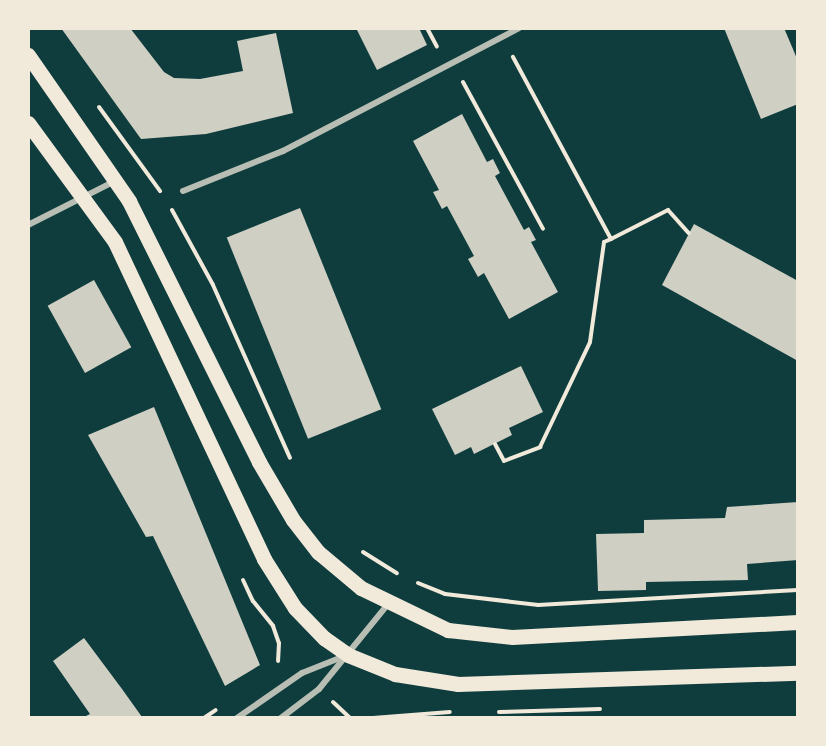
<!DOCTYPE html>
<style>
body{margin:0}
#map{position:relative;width:826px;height:746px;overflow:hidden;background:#0f3d3e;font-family:"IBM Plex Sans",sans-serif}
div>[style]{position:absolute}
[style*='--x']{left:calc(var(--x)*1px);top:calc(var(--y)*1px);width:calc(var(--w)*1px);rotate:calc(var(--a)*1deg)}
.building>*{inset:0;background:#cfcfc3;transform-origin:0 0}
.path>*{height:4px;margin:-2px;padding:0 2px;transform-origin:2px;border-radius:2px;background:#f1e9da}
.minor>*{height:6px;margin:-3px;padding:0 3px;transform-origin:3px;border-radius:3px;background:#b8beb3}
.primary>*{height:15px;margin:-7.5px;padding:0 7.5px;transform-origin:7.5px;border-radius:7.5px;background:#f1e9da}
span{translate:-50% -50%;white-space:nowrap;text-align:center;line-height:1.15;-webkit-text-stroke:4.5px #f1e9da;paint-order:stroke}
.frame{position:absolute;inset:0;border:30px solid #f1e9da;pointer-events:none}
</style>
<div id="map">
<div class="building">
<i style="clip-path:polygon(61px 28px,130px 28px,164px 72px,174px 78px,200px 79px,243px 71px,237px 41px,276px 33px,293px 113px,206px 134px,141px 139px)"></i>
<i style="clip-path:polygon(356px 28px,419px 28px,427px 45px,377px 70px)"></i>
<i style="clip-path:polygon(724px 28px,784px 28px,798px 61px,798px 104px,761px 119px)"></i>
<i style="clip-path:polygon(462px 114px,487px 162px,493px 159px,500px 173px,495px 176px,524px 230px,529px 227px,536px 240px,531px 242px,558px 292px,509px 319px,484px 273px,478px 277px,468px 259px,474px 256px,447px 206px,442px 209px,433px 192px,439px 190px,413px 141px)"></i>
<i style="left:300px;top:208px;width:217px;height:79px;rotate:68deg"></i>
<i style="clip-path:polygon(694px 224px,798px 281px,798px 361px,662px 285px)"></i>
<i style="left:94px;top:280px;width:77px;height:53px;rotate:61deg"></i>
<i style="clip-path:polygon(521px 366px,543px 412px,509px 428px,512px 435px,474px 454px,471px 447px,455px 455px,432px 409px)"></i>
<i style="clip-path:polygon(154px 407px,260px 665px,225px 686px,153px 536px,146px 537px,88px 435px)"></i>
<i style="clip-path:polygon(798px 502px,798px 560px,747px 564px,748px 580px,646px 582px,646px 590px,598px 591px,596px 534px,644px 533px,644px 520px,725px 518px,727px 507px)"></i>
<i style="clip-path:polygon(84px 638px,122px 689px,142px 717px,84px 717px,90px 714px,53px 661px)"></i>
</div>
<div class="path">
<i style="--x:427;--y:28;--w:21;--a:62"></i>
<i style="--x:463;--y:82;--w:167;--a:61.4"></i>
<i style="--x:99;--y:107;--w:104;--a:54"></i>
<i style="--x:172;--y:210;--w:85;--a:61.3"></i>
<i style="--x:213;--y:285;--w:189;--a:66"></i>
<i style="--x:611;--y:239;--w:64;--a:-27"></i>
<i style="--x:668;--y:210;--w:31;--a:48"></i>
<i style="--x:495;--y:444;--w:19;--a:62"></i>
<i style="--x:504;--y:461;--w:39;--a:-21"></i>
<i style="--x:540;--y:447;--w:116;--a:-64.5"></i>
<i style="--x:590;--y:342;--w:101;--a:-82"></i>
<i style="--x:604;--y:242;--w:8;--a:-23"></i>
<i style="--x:611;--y:239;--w:207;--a:-118.3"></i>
<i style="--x:363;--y:552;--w:40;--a:32"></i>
<i style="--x:243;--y:580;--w:23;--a:65"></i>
<i style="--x:253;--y:601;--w:32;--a:51"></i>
<i style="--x:273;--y:626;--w:18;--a:71"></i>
<i style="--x:279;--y:643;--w:18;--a:93"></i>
<i style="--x:418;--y:583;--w:29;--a:22"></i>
<i style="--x:445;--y:594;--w:94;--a:6.7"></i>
<i style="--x:538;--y:605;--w:260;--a:-3.3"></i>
<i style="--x:333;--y:702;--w:23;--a:43"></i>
<i style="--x:499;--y:712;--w:101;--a:-1.7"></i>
<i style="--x:204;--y:718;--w:14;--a:-34"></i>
<i style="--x:373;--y:718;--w:77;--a:-4.5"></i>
</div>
<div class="minor">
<i style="--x:183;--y:191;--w:108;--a:-21.8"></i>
<i style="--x:283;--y:151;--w:266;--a:-27.5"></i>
<i style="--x:28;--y:225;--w:95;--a:-26.8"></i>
<i style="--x:237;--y:718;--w:79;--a:-34.7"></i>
<i style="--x:302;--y:673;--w:48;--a:-21.8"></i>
<i style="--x:281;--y:718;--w:48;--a:-37.3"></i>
<i style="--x:319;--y:689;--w:109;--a:-50.9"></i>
</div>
<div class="primary">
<i style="--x:28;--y:55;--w:178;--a:55.3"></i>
<i style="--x:129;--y:201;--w:292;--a:63.5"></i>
<i style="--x:259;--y:462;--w:67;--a:59.6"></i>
<i style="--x:293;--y:520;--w:41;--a:52"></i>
<i style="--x:318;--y:552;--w:56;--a:39.9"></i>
<i style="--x:361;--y:588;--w:97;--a:25.8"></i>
<i style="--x:448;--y:630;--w:64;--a:6.2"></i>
<i style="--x:512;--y:637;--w:286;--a:-3"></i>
<i style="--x:28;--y:123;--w:147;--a:53.8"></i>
<i style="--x:115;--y:242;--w:350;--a:64.8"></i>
<i style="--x:264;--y:559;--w:58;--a:57.7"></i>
<i style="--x:295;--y:608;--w:42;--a:46"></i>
<i style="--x:324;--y:638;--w:29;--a:35"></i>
<i style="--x:348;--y:655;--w:51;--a:22"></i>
<i style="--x:395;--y:674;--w:64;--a:9"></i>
<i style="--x:458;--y:684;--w:340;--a:-1.9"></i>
</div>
<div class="frame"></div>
</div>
